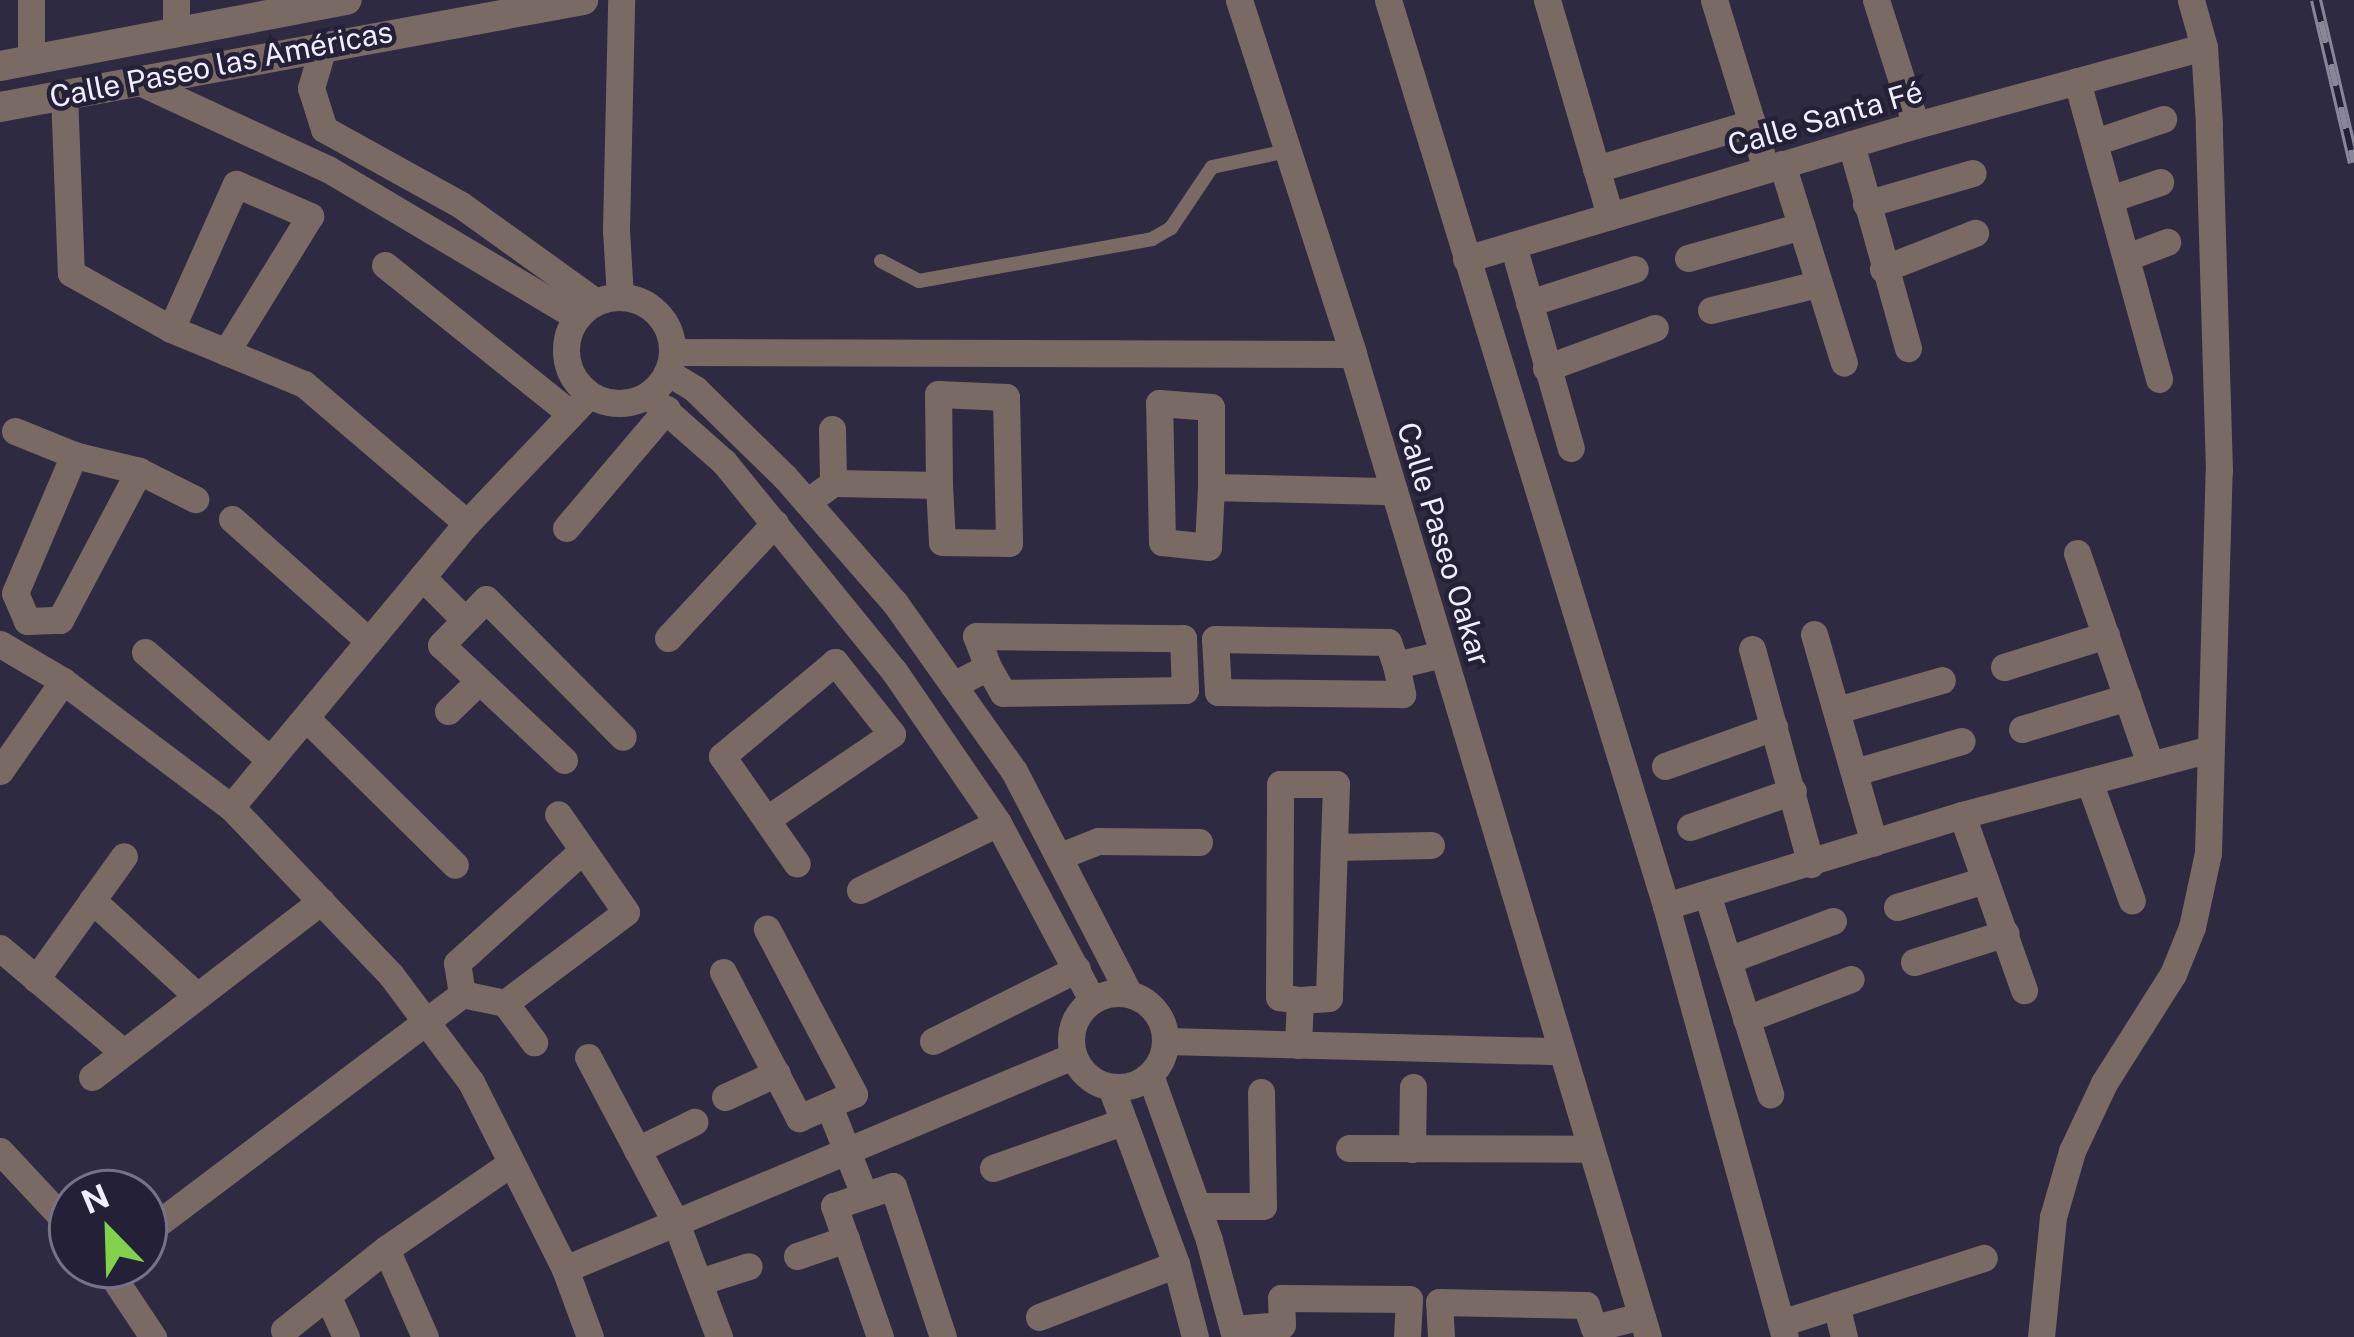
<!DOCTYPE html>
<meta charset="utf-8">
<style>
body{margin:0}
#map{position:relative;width:2354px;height:1337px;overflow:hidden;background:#2e2a42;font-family:"Public Sans",sans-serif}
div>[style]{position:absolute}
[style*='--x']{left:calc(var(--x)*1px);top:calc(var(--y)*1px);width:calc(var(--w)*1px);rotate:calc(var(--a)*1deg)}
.service>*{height:14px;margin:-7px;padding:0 7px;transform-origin:7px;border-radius:7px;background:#796b64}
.minor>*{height:27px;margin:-13.5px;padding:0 13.5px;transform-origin:13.5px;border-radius:13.5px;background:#796b64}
.minor>.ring{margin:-13.5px;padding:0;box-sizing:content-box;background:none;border:27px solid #796b64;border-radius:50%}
.tertiary>*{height:30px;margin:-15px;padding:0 15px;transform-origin:15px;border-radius:15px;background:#796b64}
.rail>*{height:12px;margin-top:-6px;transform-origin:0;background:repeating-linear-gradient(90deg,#242038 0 22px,#89869a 0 44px);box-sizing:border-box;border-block:3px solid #89869a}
span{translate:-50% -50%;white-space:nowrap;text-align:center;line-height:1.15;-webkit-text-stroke:9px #242038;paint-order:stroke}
.street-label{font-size:30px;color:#f0eeff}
.north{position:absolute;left:48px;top:1169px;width:120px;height:120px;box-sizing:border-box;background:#242038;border:3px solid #767288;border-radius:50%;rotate:337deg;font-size:33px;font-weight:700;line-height:48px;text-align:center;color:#f0eeff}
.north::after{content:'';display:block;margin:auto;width:42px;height:54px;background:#83d04e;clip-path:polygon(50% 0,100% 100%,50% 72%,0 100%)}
</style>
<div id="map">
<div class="service">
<i style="--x:881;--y:261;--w:43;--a:27.8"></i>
<i style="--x:919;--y:281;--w:237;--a:-10.2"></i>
<i style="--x:1152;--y:239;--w:22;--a:-30"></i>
<i style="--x:1171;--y:228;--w:73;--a:-56.1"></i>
<i style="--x:1212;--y:167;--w:77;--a:-12"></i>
</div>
<div class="minor">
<i style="--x:1239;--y:0;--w:372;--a:72.1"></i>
<i style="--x:1353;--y:354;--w:1026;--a:73.3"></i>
<i style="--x:1388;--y:0;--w:948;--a:72.94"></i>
<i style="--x:1666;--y:906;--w:447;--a:74.6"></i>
<i style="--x:1547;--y:0;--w:225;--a:73.7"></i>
<i style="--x:1714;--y:0;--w:177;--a:72.9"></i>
<i style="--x:1876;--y:0;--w:131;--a:72.3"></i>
<i style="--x:176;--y:33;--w:33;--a:-90"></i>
<i style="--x:324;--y:44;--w:46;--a:106.5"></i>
<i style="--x:311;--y:88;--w:43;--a:72.4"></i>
<i style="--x:324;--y:129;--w:157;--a:29"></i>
<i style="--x:461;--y:205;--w:166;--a:35.7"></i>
<i style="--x:31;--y:60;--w:60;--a:-90"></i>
<i style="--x:133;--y:79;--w:215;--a:24.8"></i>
<i style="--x:328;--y:169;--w:290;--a:30.7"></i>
<i style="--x:2077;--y:81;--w:309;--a:74.6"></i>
<i style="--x:64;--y:94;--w:179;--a:87.8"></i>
<i style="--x:71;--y:273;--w:115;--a:29.2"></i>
<i style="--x:171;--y:329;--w:144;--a:22.5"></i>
<i style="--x:304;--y:384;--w:214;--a:40.5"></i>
<i style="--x:2095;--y:142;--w:72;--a:-18.7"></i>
<i style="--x:1851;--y:144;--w:212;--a:74.4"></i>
<i style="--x:1782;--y:164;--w:208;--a:72.7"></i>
<i style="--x:1596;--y:169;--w:163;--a:-16.4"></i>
<i style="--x:2110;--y:199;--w:53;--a:-18.8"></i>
<i style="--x:1866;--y:204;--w:111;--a:-16.2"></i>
<i style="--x:1513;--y:245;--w:211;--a:74.1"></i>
<i style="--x:2127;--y:257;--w:43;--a:-20.6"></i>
<i style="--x:1688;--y:258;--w:118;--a:-15.7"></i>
<i style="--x:1466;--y:259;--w:470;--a:-16.6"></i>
<i style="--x:1916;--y:125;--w:298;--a:-15.2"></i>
<i style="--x:385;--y:265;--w:237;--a:38.7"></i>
<i style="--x:1883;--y:269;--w:99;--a:-21.4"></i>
<i class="ring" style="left:566px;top:297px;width:79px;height:79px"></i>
<i style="--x:620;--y:297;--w:68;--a:-93.4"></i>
<i style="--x:616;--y:229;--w:229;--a:-88.7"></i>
<i style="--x:1529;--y:303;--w:111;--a:-17.8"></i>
<i style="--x:1711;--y:310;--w:110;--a:-13.7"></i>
<i style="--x:171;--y:329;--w:159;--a:-65.9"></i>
<i style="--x:236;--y:184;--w:81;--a:23.4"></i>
<i style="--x:310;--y:216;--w:160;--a:121.7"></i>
<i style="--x:672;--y:352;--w:681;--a:0.17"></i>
<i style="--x:1546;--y:368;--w:116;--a:-20.2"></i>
<i style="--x:667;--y:372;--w:33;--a:31"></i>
<i style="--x:695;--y:389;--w:126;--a:44.4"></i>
<i style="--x:785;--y:477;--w:167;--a:48.9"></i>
<i style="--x:895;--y:603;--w:206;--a:54.7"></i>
<i style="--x:1014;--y:771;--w:251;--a:62.7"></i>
<i style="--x:648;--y:395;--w:101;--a:41.4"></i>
<i style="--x:724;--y:462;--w:269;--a:50.9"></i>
<i style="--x:894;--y:671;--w:184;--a:55.6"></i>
<i style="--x:998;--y:823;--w:200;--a:62"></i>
<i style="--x:832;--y:429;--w:54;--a:88.9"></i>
<i style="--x:15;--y:431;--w:64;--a:22.1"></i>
<i style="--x:74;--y:455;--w:67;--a:13.8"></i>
<i style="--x:139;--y:471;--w:63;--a:26.6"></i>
<i style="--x:1211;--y:487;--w:60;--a:92.9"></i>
<i style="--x:1208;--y:547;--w:46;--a:-173.8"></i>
<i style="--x:1162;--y:542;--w:139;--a:-91.2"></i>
<i style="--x:1159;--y:403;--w:52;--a:4.4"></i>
<i style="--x:1211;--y:407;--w:80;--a:90"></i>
<i style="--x:1211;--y:487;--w:183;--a:1.3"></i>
<i style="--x:807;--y:502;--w:32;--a:-36"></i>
<i style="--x:833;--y:483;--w:106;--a:1.1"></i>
<i style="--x:939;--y:485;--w:91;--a:-90.6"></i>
<i style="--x:938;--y:394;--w:68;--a:2.5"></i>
<i style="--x:1006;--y:397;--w:146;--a:88.8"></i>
<i style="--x:1009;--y:543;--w:67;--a:-179.1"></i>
<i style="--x:942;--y:542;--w:57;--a:-93"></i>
<i style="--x:232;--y:519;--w:183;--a:41.7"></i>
<i style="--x:566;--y:528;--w:156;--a:-49.7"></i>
<i style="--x:2077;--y:553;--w:223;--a:70.9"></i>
<i style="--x:422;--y:577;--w:59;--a:45"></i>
<i style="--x:27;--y:621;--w:33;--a:-2"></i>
<i style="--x:60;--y:620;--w:169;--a:-62.1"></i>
<i style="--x:27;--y:621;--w:30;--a:-113"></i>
<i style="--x:15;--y:593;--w:150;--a:-66.9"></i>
<i style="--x:1814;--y:634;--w:217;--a:74"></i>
<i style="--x:668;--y:638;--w:157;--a:-47.1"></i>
<i style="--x:0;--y:644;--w:73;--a:30.4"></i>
<i style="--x:63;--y:681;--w:210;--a:36.9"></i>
<i style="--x:231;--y:807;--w:232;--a:46.4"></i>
<i style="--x:391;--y:975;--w:134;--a:53.2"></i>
<i style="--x:471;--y:1082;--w:209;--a:63.3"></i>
<i style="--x:565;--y:1269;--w:72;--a:69.8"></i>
<i style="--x:1752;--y:649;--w:223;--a:74.7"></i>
<i style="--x:145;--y:652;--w:165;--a:40.8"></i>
<i style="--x:1396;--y:665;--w:30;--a:78"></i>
<i style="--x:1402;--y:694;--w:184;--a:-179.4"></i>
<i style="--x:1218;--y:692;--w:53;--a:-93.2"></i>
<i style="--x:1215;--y:639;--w:173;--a:1"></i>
<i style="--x:1388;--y:642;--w:24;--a:71"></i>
<i style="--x:1396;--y:665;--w:47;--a:-13.4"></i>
<i style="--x:2004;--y:667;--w:107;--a:-17.4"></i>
<i style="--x:953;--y:685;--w:39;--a:-27"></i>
<i style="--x:988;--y:667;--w:33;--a:-111"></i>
<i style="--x:976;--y:636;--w:207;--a:0.6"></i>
<i style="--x:1183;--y:638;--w:52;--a:87.8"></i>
<i style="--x:1185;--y:690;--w:182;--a:179.1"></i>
<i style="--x:1003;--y:693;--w:30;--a:-120"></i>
<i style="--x:1837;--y:710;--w:109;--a:-15.9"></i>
<i style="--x:448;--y:711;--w:42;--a:-44"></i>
<i style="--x:306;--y:718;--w:209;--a:44.6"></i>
<i style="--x:2022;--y:729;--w:110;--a:-16.9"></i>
<i style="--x:564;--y:760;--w:168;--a:-136.9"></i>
<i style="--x:441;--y:645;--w:64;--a:-45.6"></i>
<i style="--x:486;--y:599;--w:194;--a:45.2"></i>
<i style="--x:1665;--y:766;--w:116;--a:-19.7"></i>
<i style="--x:0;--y:771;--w:110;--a:-55"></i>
<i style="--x:1855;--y:772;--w:111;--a:-16.2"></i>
<i style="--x:2089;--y:781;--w:127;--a:70.3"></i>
<i style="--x:231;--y:807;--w:369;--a:-50.3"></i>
<i style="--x:467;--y:523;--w:177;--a:-46.4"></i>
<i style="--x:1962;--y:815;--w:186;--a:70.5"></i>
<i style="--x:767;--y:819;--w:151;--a:-34.2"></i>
<i style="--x:892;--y:734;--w:92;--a:-128.4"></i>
<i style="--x:835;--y:662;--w:147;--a:140.2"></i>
<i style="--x:722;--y:756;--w:131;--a:55.2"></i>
<i style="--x:1690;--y:827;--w:109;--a:-19.3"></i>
<i style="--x:1335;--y:847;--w:96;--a:-1.2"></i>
<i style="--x:1060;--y:856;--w:41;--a:-21.5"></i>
<i style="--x:1098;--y:841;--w:101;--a:0.6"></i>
<i style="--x:860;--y:890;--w:153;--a:-25.9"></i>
<i style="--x:1708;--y:897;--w:207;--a:72.5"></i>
<i style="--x:92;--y:900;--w:142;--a:42.4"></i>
<i style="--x:1666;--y:906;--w:310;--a:-17.1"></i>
<i style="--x:1962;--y:815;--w:253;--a:-14.9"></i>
<i style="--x:1897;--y:907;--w:92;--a:-17.1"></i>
<i style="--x:0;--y:948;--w:161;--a:40.2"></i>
<i style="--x:1728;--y:960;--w:112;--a:-20.4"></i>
<i style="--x:1914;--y:962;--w:96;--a:-17.5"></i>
<i style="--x:723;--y:972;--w:165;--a:62.5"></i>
<i style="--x:799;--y:1118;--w:60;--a:-23.6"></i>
<i style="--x:854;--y:1094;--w:187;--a:-117.8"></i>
<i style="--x:36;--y:979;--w:151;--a:-54.4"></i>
<i class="ring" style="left:1071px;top:993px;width:67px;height:67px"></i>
<i style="--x:462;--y:994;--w:31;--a:-99"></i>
<i style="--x:457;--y:963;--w:169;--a:-41.9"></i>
<i style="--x:462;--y:994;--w:44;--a:11.8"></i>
<i style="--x:505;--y:1003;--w:49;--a:53.4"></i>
<i style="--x:505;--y:1003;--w:151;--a:-36.9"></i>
<i style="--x:626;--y:912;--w:119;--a:-124.8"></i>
<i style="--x:1746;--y:1019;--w:112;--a:-20.9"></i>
<i style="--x:933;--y:1041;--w:161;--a:-26.6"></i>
<i style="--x:1166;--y:1041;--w:395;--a:1.5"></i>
<i style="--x:1298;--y:1045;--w:45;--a:-87.5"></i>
<i style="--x:1300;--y:1000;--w:21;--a:-172"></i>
<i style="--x:1279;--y:997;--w:213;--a:-89.7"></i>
<i style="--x:1280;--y:784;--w:56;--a:0"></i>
<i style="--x:1336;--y:784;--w:214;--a:91.9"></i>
<i style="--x:1329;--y:998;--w:29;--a:176"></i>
<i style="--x:588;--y:1057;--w:188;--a:62.1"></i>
<i style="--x:676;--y:1223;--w:122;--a:69.3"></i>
<i style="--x:1150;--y:1075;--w:175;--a:70.3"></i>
<i style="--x:1209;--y:1240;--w:100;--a:75"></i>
<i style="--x:92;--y:1077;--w:289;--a:-37.5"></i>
<i style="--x:1111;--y:1087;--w:189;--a:69.8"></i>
<i style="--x:1176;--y:1264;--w:75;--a:75.4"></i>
<i style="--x:725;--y:1097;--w:57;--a:-24.8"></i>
<i style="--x:829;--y:1106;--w:92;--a:68.4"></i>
<i style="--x:1349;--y:1148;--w:241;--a:0.2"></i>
<i style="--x:1412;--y:1149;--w:62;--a:-89.1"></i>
<i style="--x:637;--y:1150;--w:64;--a:-26.2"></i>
<i style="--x:0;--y:1151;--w:105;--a:46.9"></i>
<i style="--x:993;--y:1168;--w:137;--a:-19.6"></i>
<i style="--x:1197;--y:1206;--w:66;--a:0"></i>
<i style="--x:1263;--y:1206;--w:114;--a:-91"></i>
<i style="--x:144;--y:1234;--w:398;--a:-37"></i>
<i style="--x:386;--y:1249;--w:96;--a:66.1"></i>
<i style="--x:797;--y:1256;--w:52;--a:-19.1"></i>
<i style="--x:105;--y:1265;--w:87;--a:56.3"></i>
<i style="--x:565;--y:1269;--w:551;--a:-22.75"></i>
<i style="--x:699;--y:1282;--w:52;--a:-17.7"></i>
<i style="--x:328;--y:1297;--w:44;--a:65.8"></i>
<i style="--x:1836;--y:1305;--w:33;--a:76"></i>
<i style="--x:1039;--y:1317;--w:147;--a:-21.1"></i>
<i style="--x:1781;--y:1323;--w:213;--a:-17.8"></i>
<i style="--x:1233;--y:1329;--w:49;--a:-4.7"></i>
<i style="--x:1282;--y:1325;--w:27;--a:-92"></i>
<i style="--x:1281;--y:1298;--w:128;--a:0.4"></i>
<i style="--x:1409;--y:1299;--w:38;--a:93"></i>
<i style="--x:284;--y:1330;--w:130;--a:-38.5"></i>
<i style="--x:386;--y:1249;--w:152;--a:-34.5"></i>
<i style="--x:880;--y:1337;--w:139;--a:-109.3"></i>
<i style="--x:834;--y:1206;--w:62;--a:-18.7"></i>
<i style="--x:893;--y:1186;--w:159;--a:71.7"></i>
<i style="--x:1441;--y:1337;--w:35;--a:-93"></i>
<i style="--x:1439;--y:1302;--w:147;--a:1.2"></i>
<i style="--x:1586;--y:1305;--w:24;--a:71"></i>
<i style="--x:1594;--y:1328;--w:49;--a:-14.3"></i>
<i style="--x:2041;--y:1337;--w:121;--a:-84.3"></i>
<i style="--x:2053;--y:1217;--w:69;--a:-73.9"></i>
<i style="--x:2072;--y:1151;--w:75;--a:-64.8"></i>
<i style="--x:2104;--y:1083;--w:129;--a:-57.7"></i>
<i style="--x:2173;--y:974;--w:51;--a:-68"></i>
<i style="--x:2192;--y:927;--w:76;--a:-77.8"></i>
<i style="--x:2208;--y:853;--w:382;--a:-88.4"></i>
<i style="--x:2219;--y:471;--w:347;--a:-91.7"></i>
<i style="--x:2209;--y:124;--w:77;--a:-93.7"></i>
<i style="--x:2204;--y:47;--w:49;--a:-105.5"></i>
</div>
<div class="tertiary">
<i style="--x:0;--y:66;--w:353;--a:-10.8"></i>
<i style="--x:0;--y:107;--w:593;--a:-10.4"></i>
</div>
<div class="rail">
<i style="--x:2316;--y:0;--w:167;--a:76.9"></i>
</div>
<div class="street-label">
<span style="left:221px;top:64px;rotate:-11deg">Calle Paseo las Américas</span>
<span style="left:1825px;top:118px;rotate:-16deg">Calle Santa Fé</span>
<span style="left:1444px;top:544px;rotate:73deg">Calle Paseo Oakar</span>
</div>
<div class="north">N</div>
</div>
